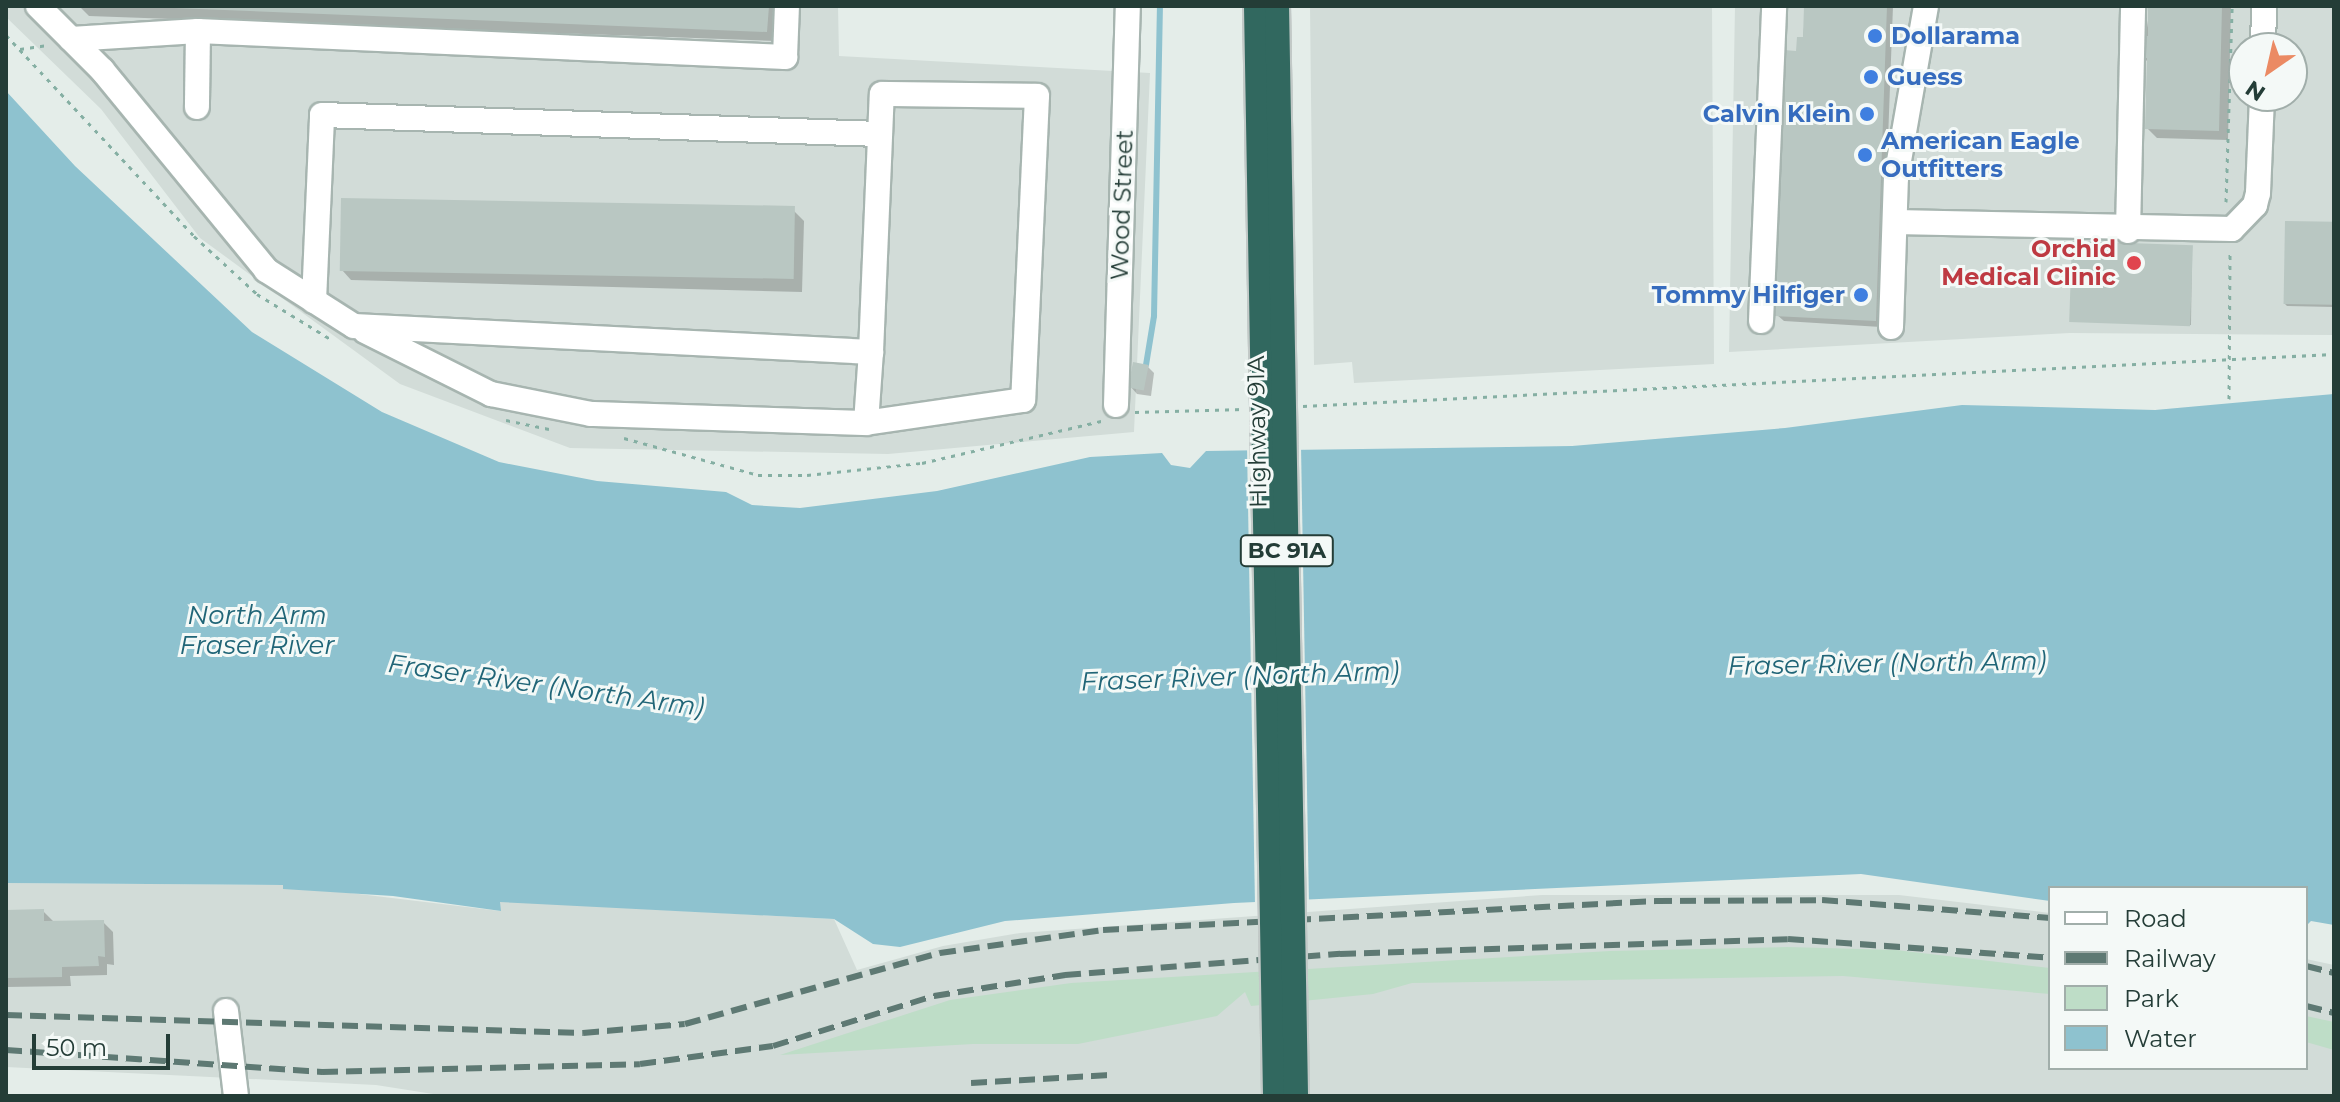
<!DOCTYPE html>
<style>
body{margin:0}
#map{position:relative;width:2340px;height:1102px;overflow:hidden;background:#e4ede9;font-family:Montserrat,sans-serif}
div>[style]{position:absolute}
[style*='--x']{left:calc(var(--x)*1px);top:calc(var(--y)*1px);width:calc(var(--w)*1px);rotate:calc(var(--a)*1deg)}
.built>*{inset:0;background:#d2dcd8}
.green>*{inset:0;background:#beddc7}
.water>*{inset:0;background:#8ec2cf}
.pier>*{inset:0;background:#e4ede9;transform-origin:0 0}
.shadow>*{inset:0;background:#0003}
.stream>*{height:6px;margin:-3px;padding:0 3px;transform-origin:3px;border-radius:3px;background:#8ec2cf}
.building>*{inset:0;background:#b9c7c2;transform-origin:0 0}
.path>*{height:3px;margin-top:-1.5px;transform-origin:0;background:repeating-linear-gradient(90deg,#85afa3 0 4px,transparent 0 10px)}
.roads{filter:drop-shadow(2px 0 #a7b5b0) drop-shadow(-2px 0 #a7b5b0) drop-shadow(0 2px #a7b5b0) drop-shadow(0 -2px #a7b5b0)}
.minor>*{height:24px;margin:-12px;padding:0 12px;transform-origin:12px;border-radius:12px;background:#fff}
.rail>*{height:6px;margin-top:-3px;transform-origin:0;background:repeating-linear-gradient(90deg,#5e7973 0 16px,transparent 0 24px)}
.bridges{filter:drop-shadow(2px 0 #c2c9c7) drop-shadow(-2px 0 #c2c9c7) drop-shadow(0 2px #c2c9c7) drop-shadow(0 -2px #c2c9c7)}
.highway-bridge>*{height:24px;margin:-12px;padding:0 12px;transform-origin:12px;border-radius:12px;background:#31685f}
.dots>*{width:22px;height:22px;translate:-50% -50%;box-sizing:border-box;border:4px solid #f4f9f7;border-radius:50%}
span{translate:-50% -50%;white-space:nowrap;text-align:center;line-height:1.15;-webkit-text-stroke:6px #f4f9f7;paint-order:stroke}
.shield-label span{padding:2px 6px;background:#f4f9f7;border:2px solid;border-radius:6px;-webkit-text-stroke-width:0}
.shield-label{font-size:22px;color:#243d37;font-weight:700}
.shop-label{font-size:24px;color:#366cbe;font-weight:700}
.left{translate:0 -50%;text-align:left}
.right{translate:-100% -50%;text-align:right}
.street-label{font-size:24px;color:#243d37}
.health-label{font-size:24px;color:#be3a42;font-weight:700}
.water-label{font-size:26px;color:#206577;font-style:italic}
.frame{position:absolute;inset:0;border:8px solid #243d37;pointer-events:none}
.legend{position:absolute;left:2048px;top:886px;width:260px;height:184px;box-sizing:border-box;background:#f4f9f7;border:2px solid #a1aeaa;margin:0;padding:10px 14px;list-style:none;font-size:24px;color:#243d37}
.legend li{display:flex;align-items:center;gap:16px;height:40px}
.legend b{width:40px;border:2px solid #a1aeaa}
.north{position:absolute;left:2228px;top:32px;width:80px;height:80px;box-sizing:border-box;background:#f4f9f7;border:2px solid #a1aeaa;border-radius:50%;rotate:214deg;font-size:22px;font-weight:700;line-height:32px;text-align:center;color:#243d37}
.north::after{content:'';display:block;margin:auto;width:28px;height:36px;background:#eb8a63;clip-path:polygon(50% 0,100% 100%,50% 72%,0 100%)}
.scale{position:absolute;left:32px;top:1034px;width:138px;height:36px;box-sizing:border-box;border:4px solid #243d37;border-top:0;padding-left:10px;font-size:24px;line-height:28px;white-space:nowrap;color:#243d37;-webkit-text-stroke:6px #f4f9f7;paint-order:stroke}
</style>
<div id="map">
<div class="built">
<i style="clip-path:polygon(6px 6px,838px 6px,839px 56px,1150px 73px,1134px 432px,888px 454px,570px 448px,400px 384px,200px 238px,101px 109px,6px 17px)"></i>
<i style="clip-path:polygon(1310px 6px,1712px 6px,1714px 364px,1354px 383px,1352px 362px,1314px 365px)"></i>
<i style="clip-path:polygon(evenodd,1735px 6px,2334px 6px,2334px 335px,2070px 333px,1729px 352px,1735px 6px,2244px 48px,2292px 48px,2292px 96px,2244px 96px,2244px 48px)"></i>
<i style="clip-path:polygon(6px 883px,284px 885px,500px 911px,499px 901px,834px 919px,857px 970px,943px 946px,1020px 933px,1542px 895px,1899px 895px,2050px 913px,2050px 1068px,2306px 1068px,2306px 959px,2334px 965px,2334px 1096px,446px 1096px,376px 1085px,6px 1067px)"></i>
</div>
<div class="green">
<i style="clip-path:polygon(1787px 947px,1896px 950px,2050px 968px,2050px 994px,1843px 976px,1412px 983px,1373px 994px,1251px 1006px,1245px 992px,1217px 1016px,1078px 1044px,973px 1044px,780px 1055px,950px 1000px,1071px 983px,1610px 951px)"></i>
<i style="clip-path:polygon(2306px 1016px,2334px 1022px,2334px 1050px,2306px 1042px)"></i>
</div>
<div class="water">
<i style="clip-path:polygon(6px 91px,75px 166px,252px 332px,382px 412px,499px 462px,597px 481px,726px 492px,752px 505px,800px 508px,937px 491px,1090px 457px,1162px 453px,1171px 465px,1190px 468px,1206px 451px,1572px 446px,1785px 428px,1962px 405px,2155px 410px,2334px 394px,2334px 925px,2311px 921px,2306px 926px,2306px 888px,2050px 888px,2050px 901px,1861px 874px,1234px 903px,1005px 921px,900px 947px,873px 944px,834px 919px,500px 902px,501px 911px,393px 896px,283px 889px,283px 885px,6px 883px)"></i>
</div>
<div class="pier">
<i style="left:1301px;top:446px;width:459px;height:54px;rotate:89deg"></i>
</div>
<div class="shadow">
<i style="clip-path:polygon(79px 6px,778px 6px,776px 41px,89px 16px)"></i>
<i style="clip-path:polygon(1806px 6px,1893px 6px,1881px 327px,1784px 321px,1777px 315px)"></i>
<i style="clip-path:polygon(2150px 6px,2231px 6px,2228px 140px,2157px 138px,2147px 128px,2149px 63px,2143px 57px)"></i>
<i style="clip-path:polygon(794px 211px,804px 221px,802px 292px,351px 280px,342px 270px)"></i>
<i style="clip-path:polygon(2334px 224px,2334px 307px,2287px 306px,2284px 303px)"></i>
<i style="clip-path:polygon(2192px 247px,2191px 325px,2074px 321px)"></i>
<i style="clip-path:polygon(1148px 367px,1154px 373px,1151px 396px,1137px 394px,1131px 387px)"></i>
<i style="clip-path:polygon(43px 911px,53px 921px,103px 922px,113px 932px,114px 965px,107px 964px,107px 975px,70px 976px,71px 986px,6px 987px,6px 912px)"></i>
</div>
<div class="stream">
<i style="--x:1146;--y:365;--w:50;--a:-80.7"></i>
<i style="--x:1154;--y:316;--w:310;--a:-88.9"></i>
</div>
<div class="building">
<i style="clip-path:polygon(123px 6px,769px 6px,767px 32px)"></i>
<i style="clip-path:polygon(1804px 6px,1887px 6px,1876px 321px,1775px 316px,1784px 50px,1796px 51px,1797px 37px,1803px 37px)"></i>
<i style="clip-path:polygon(2148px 6px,2222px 6px,2219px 131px,2145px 129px,2147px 58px,2141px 58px,2142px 36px,2148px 36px)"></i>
<i style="left:341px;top:198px;width:454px;height:73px;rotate:1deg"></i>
<i style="left:2285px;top:221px;width:49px;height:83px;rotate:1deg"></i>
<i style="left:2072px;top:241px;width:121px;height:81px;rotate:2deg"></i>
<i style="left:1133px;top:362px;width:16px;height:26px;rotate:11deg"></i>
<i style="clip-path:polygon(44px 909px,44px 921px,104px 920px,105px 957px,98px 956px,99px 966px,62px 967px,62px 977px,6px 978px,6px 910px)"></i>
</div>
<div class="path">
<i style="--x:6;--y:35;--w:275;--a:46.9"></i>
<i style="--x:194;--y:236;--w:86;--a:42.6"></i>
<i style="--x:257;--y:294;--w:88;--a:31.5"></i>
<i style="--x:20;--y:49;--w:28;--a:-8"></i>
<i style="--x:2226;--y:202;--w:196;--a:-88.2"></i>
<i style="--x:2229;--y:399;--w:148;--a:-89.6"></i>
<i style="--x:1303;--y:406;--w:1032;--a:-2.89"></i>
<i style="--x:1135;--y:412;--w:109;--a:-1.6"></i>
<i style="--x:506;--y:420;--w:44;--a:11.8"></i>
<i style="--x:624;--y:438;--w:139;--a:15.4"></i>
<i style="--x:758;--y:475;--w:49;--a:0"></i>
<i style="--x:807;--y:475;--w:116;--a:-6"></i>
<i style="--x:922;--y:463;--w:184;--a:-13.2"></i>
</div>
<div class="roads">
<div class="minor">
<i style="--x:38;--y:6;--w:91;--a:45"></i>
<i style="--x:102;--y:70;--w:259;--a:50.6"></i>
<i style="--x:266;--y:270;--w:104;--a:32.5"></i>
<i style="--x:354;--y:326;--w:518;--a:2.88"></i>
<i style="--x:871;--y:352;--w:258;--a:-87.6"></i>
<i style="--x:882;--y:94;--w:155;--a:0.7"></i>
<i style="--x:1037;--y:96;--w:304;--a:92.6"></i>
<i style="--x:1023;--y:400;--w:159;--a:171.7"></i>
<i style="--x:866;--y:423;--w:71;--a:-86"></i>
<i style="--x:198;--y:31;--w:588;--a:2.54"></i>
<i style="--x:785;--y:57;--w:51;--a:-87.8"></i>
<i style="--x:71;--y:39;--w:127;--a:-3.6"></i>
<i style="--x:198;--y:31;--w:76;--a:90.8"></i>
<i style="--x:2263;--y:48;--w:42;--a:-88.6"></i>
<i style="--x:1895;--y:222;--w:337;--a:1.2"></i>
<i style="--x:2232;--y:229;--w:33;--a:-46"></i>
<i style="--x:2255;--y:205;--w:12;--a:-76"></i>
<i style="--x:2258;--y:193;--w:97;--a:-87.6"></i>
<i style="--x:2128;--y:231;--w:225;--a:-88.7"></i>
<i style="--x:314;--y:301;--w:186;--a:-87.5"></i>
<i style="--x:322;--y:115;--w:558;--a:1.95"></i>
<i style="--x:1761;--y:321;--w:315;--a:-87.6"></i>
<i style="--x:1891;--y:327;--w:149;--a:-88.1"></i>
<i style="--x:1896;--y:178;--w:175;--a:-80.1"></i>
<i style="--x:365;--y:331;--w:141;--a:26.6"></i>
<i style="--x:491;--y:394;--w:102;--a:11.3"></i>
<i style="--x:591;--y:414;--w:275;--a:1.9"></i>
<i style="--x:1116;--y:405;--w:399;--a:-88.3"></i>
<i style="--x:226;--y:1011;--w:86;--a:83.3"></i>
</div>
</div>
<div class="rail">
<i style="--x:2306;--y:966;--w:29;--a:14"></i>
<i style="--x:2306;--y:1006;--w:29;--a:14"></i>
<i style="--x:6;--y:1015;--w:577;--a:1.79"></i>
<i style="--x:583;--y:1033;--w:102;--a:-5"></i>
<i style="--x:685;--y:1024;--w:265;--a:-15.6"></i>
<i style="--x:940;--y:953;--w:165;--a:-8"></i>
<i style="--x:1103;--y:930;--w:554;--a:-3"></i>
<i style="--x:1656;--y:901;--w:166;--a:-0.3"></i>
<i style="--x:1822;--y:900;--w:229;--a:4.5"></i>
<i style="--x:6;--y:1050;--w:317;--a:4"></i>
<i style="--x:322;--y:1072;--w:318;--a:-1.4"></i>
<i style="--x:640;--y:1064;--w:134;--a:-7.7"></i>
<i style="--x:773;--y:1046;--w:169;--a:-17.3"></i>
<i style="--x:934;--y:996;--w:133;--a:-9.1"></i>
<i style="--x:1065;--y:975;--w:276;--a:-4.4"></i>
<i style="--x:1340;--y:954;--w:448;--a:-1.9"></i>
<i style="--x:1788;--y:939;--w:263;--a:4.1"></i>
<i style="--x:971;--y:1083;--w:139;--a:-3.3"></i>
</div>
<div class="bridges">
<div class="highway-bridge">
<i style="--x:1256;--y:6;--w:1090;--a:89"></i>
<i style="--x:1277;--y:6;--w:1090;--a:89"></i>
</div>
</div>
<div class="dots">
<i style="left:1875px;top:36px;background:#3f7fe0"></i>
<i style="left:1871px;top:77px;background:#3f7fe0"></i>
<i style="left:1867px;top:114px;background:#3f7fe0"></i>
<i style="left:1865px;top:155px;background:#3f7fe0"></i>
<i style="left:2134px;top:263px;background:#e0444e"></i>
<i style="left:1861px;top:295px;background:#3f7fe0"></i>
</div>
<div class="shield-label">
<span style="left:1287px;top:551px">BC 91A</span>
</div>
<div class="shop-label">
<span class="left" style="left:1891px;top:36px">Dollarama</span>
<span class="left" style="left:1887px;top:77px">Guess</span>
<span class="right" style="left:1851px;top:114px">Calvin Klein</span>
<span class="left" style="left:1881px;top:155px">American Eagle<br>Outfitters</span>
<span class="right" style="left:1845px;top:295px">Tommy Hilfiger</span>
</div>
<div class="street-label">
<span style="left:1122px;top:205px;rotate:-88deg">Wood Street</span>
<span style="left:1257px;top:432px;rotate:-91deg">Highway 91A</span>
</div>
<div class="health-label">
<span class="right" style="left:2116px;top:263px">Orchid<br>Medical Clinic</span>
</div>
<div class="water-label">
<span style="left:257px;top:631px">North Arm<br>Fraser River</span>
<span style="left:1887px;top:664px;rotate:-1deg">Fraser River (North Arm)</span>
<span style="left:1240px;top:677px;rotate:-2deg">Fraser River (North Arm)</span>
<span style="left:546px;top:686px;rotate:8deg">Fraser River (North Arm)</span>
</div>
<div class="frame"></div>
<ul class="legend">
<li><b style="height:10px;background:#fff"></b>Road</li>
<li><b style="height:10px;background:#5e7973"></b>Railway</li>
<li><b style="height:22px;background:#beddc7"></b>Park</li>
<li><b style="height:22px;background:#8ec2cf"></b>Water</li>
</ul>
<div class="north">N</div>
<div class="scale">50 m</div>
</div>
